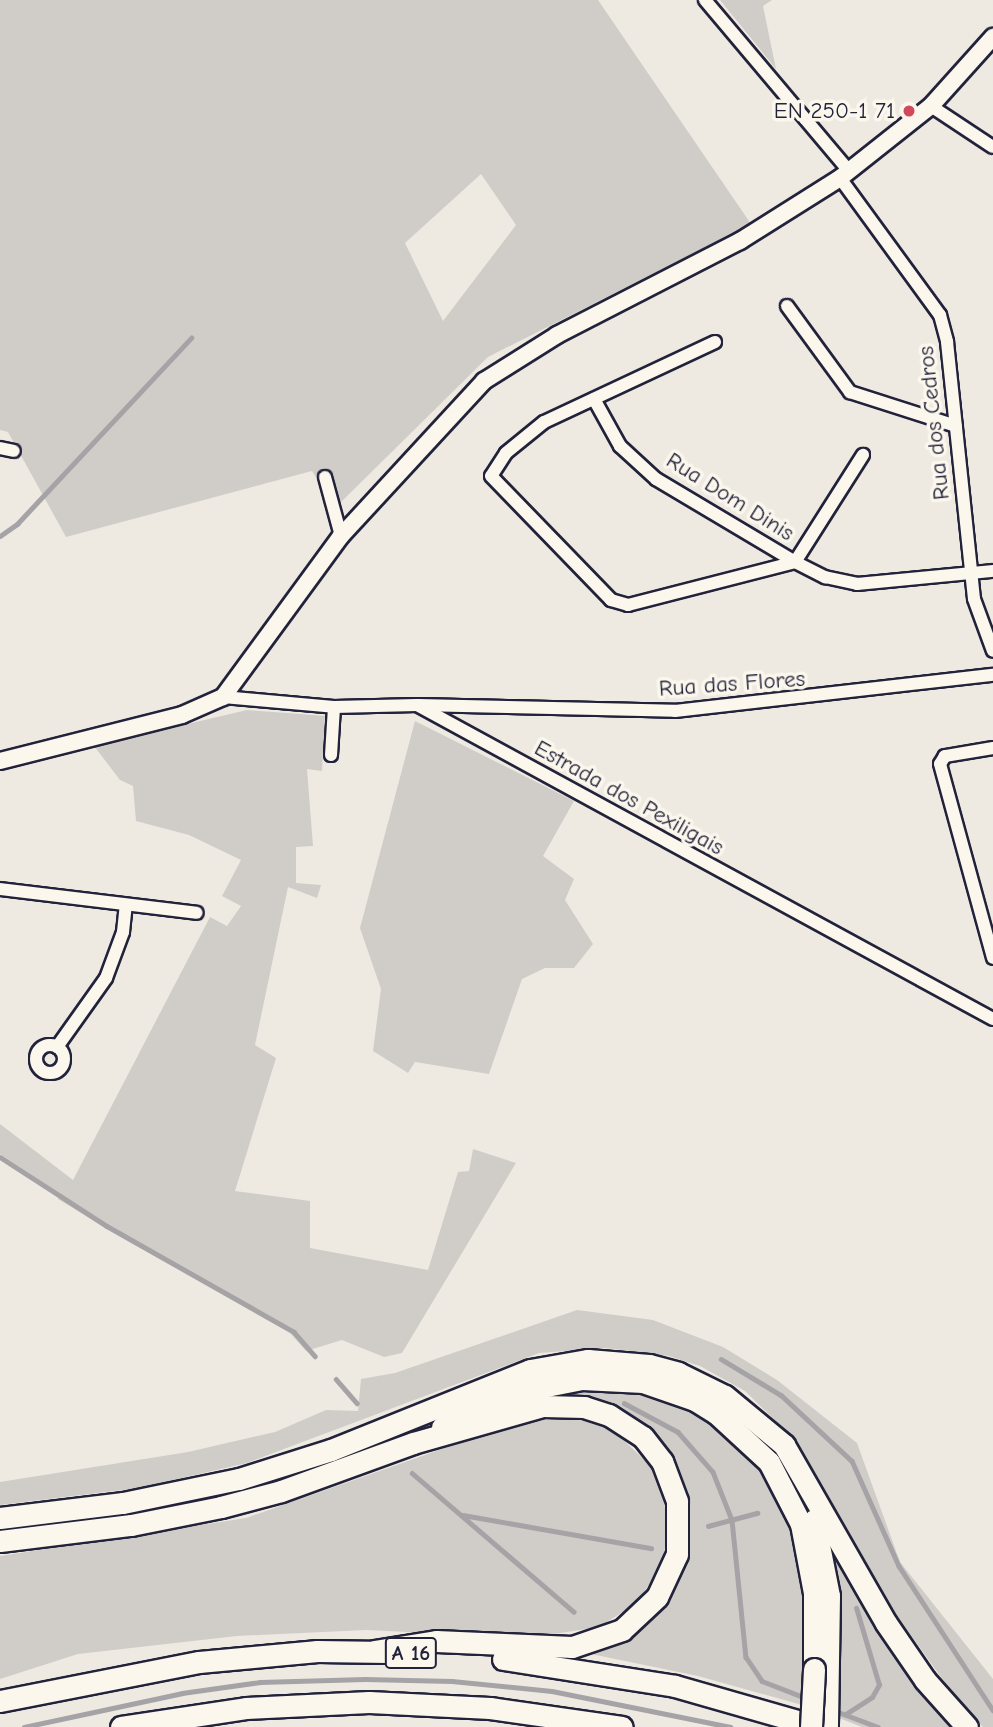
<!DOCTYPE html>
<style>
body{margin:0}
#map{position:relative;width:993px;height:1727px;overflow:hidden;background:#eeeae2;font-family:"Comic Neue",sans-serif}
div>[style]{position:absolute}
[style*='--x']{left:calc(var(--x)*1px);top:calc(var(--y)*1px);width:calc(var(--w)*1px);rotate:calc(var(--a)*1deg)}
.green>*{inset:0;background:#d0cdc9}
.stream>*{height:4.5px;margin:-2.25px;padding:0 2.25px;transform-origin:2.25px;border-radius:2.25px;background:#a6a3a7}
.roads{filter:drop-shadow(2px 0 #22223b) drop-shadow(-2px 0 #22223b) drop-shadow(0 2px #22223b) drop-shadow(0 -2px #22223b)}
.street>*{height:12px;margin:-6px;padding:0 6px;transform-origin:6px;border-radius:6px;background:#fbf7ec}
.street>.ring{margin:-6px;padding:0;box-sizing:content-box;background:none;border:12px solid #fbf7ec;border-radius:50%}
.secondary>*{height:16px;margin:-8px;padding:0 8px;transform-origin:8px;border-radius:8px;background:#fbf7ec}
.highway>*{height:21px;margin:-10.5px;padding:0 10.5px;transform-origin:10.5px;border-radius:10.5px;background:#fbf7ec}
.bridges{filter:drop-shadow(2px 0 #22223b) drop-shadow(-2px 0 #22223b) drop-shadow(0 2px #22223b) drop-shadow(0 -2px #22223b)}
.highway-bridge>*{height:21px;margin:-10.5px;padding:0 10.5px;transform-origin:10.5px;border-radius:10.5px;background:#fbf7ec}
.dots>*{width:19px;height:19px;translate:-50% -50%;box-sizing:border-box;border:4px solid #fbf7ec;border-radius:50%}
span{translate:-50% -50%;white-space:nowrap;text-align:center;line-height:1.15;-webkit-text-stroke:7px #fbf7ec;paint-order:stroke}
.shield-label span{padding:2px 5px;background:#fbf7ec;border:2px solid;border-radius:5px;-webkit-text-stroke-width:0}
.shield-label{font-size:21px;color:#22223b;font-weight:700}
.poi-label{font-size:23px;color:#22223b}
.right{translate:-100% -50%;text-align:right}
.street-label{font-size:23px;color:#22223b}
</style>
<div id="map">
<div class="green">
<i style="clip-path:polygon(evenodd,0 0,598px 0,751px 224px,488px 357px,335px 508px,312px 471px,66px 537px,8px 432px,0 430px,0 0,481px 174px,516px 225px,443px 321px,405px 243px,481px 174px)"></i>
<i style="clip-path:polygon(720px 0,772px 0,763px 6px,776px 69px)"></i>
<i style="clip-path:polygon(247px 710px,325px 716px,322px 771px,307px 769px,313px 846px,296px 847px,296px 883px,321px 885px,317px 898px,288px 887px,255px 1045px,276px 1058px,235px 1191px,310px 1201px,310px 1248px,428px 1270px,458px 1172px,469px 1171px,473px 1149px,516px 1163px,402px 1353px,384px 1357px,342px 1340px,306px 1351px,290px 1333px,114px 1233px,58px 1199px,61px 1194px,0 1154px,0 1124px,73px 1180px,210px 917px,227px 926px,241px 906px,222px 896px,241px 860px,189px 835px,136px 821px,133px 786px,120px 780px,94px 746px)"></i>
<i style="clip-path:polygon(415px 721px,574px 801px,543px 856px,574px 879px,565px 900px,593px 944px,574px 968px,545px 968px,522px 979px,489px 1074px,415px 1062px,408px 1073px,373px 1051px,381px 989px,360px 928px)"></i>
<i style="clip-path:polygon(577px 1310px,653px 1320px,723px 1347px,777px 1380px,857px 1443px,900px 1562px,993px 1679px,993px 1727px,983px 1727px,961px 1705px,895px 1613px,798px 1443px,745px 1391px,700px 1366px,669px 1356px,606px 1348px,539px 1353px,247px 1463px,138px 1488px,0 1505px,0 1482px,188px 1452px,275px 1432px,326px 1410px,358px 1411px,361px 1379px,395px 1373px)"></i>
<i style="clip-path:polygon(607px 1389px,653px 1394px,699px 1410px,742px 1442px,768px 1477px,790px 1524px,804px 1597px,802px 1705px,698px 1676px,586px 1653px,634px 1632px,665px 1603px,686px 1548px,689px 1501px,669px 1456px,586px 1399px,566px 1395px)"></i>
<i style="clip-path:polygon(552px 1416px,592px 1422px,616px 1433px,655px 1470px,663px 1491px,668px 1534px,660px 1570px,635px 1604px,599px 1627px,528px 1638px,366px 1630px,237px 1636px,78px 1654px,0 1679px,0 1556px,246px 1518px,476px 1437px)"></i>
<i style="clip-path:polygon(832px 1543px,956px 1727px,862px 1727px,839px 1718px,839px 1578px)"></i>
</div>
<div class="stream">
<i style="--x:0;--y:536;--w:21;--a:-35"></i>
<i style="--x:17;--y:524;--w:255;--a:-46.9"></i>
<i style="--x:0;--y:1157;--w:127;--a:32.8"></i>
<i style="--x:107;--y:1226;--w:215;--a:29.5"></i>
<i style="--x:294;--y:1332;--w:32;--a:49"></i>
<i style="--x:721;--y:1359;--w:70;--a:31"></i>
<i style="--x:781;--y:1395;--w:97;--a:42.9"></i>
<i style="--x:852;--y:1461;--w:115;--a:65.9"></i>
<i style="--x:899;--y:1566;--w:172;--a:56.9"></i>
<i style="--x:336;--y:1379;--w:32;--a:49"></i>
<i style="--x:624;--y:1403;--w:61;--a:28.2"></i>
<i style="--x:678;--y:1432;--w:53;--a:48.8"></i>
<i style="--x:713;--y:1472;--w:52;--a:68.4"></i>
<i style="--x:732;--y:1520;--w:138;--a:84.2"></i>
<i style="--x:746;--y:1657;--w:29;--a:56"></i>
<i style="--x:762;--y:1681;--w:47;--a:21.1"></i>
<i style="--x:412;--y:1473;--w:213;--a:40.6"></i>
<i style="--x:463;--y:1515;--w:191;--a:10"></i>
<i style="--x:708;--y:1526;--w:51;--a:-14.9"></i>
<i style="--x:833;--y:1710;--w:48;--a:20.7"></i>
<i style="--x:846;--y:1714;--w:31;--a:-33"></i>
<i style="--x:872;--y:1697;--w:14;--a:-60"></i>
<i style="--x:879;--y:1685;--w:80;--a:-106.6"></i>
<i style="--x:24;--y:1727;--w:162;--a:-12.1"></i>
<i style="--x:182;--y:1693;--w:79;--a:-8"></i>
<i style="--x:260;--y:1682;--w:105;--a:-1.6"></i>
<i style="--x:365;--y:1679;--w:87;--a:1.3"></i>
<i style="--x:452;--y:1681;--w:100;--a:5.7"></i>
<i style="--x:552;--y:1691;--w:182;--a:11.4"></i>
</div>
<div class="roads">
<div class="street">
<i style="--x:705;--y:0;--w:224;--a:49.9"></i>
<i style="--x:931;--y:106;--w:74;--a:33.5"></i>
<i style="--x:840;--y:178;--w:170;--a:53.9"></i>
<i style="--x:940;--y:315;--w:28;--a:75"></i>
<i style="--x:947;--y:342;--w:258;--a:84"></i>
<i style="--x:974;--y:599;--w:55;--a:69.9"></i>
<i style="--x:787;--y:306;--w:107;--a:53.8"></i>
<i style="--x:850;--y:392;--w:111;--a:17.8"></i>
<i style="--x:715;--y:342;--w:189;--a:154.9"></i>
<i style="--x:544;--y:422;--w:49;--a:140.8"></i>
<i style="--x:506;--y:453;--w:27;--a:123"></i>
<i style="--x:491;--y:476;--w:173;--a:45.9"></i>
<i style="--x:611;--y:600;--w:18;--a:16"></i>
<i style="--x:628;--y:605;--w:172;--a:-14.4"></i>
<i style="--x:795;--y:562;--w:34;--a:27"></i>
<i style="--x:825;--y:577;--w:33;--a:12"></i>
<i style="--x:857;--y:584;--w:137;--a:-5.5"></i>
<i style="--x:594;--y:399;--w:54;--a:61"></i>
<i style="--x:620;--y:446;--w:49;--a:42.5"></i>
<i style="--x:656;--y:479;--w:162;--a:30.8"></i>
<i style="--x:795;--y:562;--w:127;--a:-57.6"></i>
<i style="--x:0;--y:448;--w:14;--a:12"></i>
<i style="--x:325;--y:477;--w:61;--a:74.8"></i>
<i style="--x:223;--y:697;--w:111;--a:5.1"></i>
<i style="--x:334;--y:707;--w:83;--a:-1.4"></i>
<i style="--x:417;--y:705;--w:656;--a:28.6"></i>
<i style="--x:418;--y:705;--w:257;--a:1.3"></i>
<i style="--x:675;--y:711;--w:320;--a:-6.5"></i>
<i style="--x:993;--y:748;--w:49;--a:170.5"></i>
<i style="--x:945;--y:756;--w:9;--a:122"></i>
<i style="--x:940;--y:764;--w:201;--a:74.7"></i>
<i style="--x:331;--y:755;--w:48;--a:-86.4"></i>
<i style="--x:0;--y:889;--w:198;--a:6.9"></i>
<i class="ring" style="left:36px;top:1045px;width:16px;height:16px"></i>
<i style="--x:57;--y:1047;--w:85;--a:-54.6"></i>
<i style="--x:106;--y:978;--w:49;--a:-69.7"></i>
<i style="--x:123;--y:932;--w:27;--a:-84"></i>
</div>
<div class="secondary">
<i style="--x:0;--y:761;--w:188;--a:-14.2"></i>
<i style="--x:182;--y:715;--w:45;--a:-23.7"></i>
<i style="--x:223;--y:697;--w:200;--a:-53.8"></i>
<i style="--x:341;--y:536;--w:211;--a:-47.3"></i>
<i style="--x:484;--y:381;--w:86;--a:-32.2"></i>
<i style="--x:557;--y:335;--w:206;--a:-27.2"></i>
<i style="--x:740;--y:241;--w:118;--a:-32.2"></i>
<i style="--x:840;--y:178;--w:116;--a:-38.4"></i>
<i style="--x:931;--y:106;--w:93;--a:-48.1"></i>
</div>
<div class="highway">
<i style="--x:442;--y:1427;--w:92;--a:-23.8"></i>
<i style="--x:526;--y:1390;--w:57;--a:-11.1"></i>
<i style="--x:582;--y:1379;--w:61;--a:2.8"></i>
<i style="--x:643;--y:1382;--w:55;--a:19.1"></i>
<i style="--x:695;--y:1400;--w:25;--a:32"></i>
<i style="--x:716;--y:1413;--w:72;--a:42.8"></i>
<i style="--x:769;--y:1462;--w:70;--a:62.7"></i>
<i style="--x:801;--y:1524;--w:70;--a:79.3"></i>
<i style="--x:814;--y:1593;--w:76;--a:90"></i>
<i style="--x:0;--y:1518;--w:124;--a:-7"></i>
<i style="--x:123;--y:1503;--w:118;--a:-11.7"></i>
<i style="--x:239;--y:1479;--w:96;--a:-17.5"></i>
<i style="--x:331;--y:1450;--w:214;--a:-21.9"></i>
<i style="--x:530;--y:1370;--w:59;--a:-9.8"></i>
<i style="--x:588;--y:1360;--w:61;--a:4.7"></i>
<i style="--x:649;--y:1365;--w:30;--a:15"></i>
<i style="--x:678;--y:1373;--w:52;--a:26.1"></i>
<i style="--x:725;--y:1396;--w:77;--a:39.7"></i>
<i style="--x:784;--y:1445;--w:205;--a:60.2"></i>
<i style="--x:886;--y:1623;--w:69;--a:55.6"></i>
<i style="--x:925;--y:1680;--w:63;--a:48.2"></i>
<i style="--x:814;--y:1520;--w:77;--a:78.8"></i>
<i style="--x:829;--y:1596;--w:131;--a:90.9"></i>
<i style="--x:0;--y:1541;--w:132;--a:-7"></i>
<i style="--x:131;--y:1525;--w:92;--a:-11.3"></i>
<i style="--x:221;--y:1507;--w:62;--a:-14.9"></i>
<i style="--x:281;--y:1491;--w:140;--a:-20"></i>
<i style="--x:413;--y:1443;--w:135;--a:-15.9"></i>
<i style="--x:543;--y:1406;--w:41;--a:1.4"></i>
<i style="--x:584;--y:1407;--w:26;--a:18"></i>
<i style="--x:609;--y:1415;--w:40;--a:32.9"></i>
<i style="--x:643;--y:1437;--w:31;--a:52"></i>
<i style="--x:662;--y:1461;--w:43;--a:69.4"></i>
<i style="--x:677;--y:1501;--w:53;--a:90"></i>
<i style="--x:677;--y:1554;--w:47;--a:114.9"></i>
<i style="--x:657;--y:1597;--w:48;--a:136.7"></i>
<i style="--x:622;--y:1630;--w:53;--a:161.2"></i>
<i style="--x:572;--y:1647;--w:136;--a:-177.5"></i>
<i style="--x:436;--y:1641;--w:63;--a:170.8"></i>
<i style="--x:503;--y:1659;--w:174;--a:8.9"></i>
<i style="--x:675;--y:1686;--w:149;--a:16"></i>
<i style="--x:0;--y:1701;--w:203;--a:-11.1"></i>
<i style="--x:199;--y:1662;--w:119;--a:-5.3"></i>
<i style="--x:317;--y:1651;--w:70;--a:0.8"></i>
<i style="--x:121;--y:1727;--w:126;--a:-8.6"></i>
<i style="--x:246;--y:1708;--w:123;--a:-2.8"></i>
<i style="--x:369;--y:1702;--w:121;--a:2.8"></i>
<i style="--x:490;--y:1708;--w:133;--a:8.2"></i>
</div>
</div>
<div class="bridges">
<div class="highway-bridge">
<i style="--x:811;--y:1727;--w:58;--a:-87"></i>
</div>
</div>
<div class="dots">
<i style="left:909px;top:111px;background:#d1495b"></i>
</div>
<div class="shield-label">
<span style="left:411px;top:1653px">A 16</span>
</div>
<div class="poi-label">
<span class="right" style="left:895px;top:111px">EN 250-1 71</span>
</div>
<div class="street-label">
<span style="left:934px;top:423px;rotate:-96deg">Rua dos Cedros</span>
<span style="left:730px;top:497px;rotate:32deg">Rua Dom Dinis</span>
<span style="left:732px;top:684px;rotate:-4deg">Rua das Flores</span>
<span style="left:629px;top:798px;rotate:29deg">Estrada dos Pexiligais</span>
</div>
</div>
